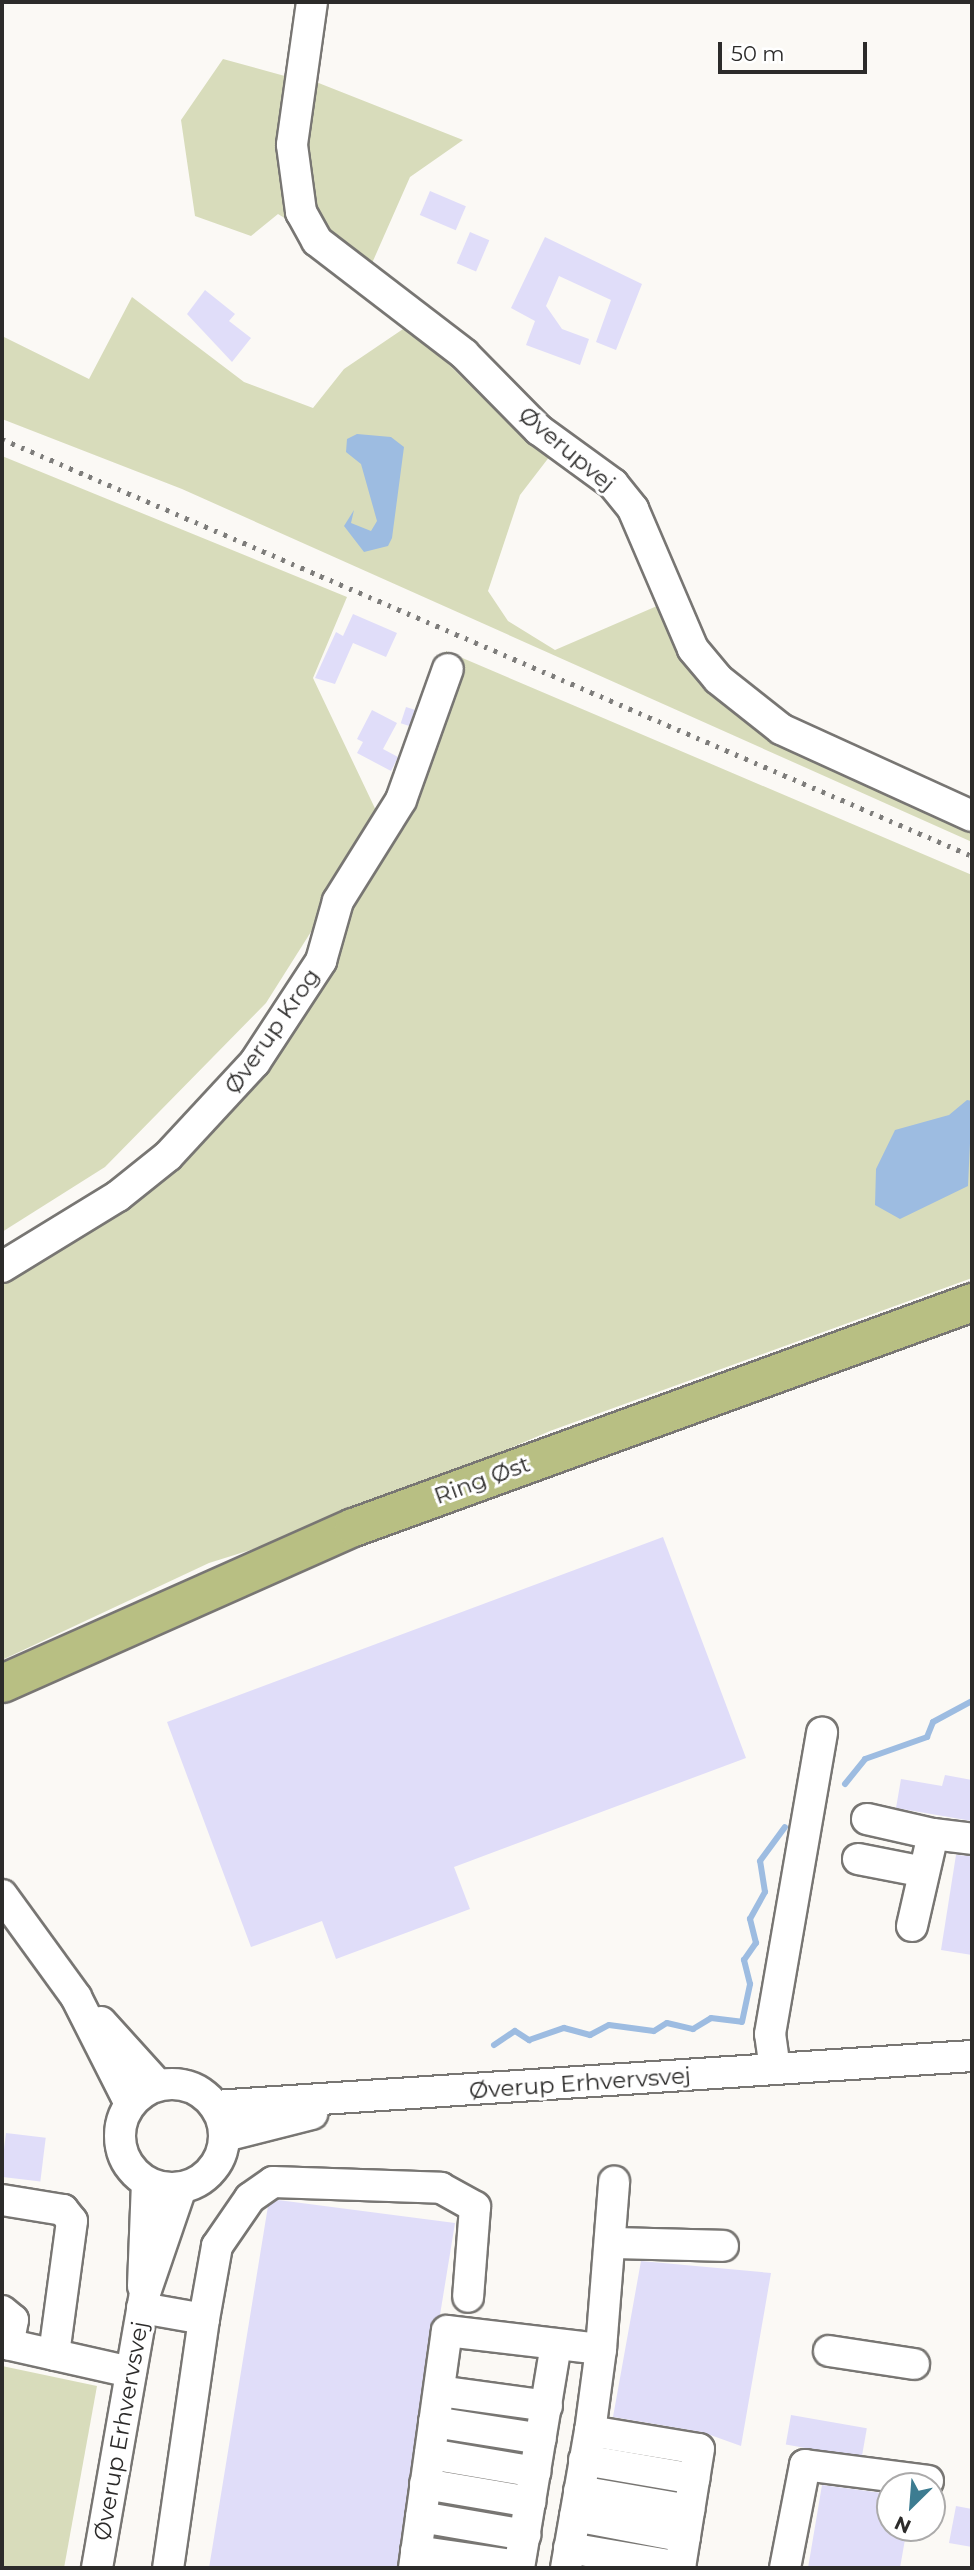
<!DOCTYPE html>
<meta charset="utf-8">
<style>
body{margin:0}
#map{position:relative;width:974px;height:2570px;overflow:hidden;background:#fbf9f5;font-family:Montserrat,sans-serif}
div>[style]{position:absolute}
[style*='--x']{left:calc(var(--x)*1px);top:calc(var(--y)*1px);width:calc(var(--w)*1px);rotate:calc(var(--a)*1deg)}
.green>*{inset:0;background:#d8dcbb}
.water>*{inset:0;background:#9dbce1}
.stream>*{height:6px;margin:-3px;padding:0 3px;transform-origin:3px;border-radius:3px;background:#9dbce1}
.building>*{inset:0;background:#e0ddf9;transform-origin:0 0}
.roads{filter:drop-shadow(2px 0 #787673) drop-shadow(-2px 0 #787673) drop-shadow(0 2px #787673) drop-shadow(0 -2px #787673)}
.minor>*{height:30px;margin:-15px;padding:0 15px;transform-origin:15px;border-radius:15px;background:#fff}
.minor>.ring{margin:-15px;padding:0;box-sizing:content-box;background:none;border:30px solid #fff;border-radius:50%}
.major>*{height:37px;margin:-18.5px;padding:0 18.5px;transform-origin:18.5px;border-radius:18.5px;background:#b8bf83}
.rail>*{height:5px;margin-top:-2.5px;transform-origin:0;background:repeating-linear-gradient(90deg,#7d7c7a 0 3.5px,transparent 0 10.5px)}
span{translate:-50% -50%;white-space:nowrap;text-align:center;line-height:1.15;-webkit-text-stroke:6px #fff;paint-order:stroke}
.street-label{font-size:23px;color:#2c2b2a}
.frame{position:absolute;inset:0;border:4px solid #2c2b2a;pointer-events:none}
.north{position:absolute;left:876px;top:2472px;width:70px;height:70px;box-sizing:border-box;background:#fff;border:2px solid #abaaaa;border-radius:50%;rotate:205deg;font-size:19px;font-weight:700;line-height:28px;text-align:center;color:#2c2b2a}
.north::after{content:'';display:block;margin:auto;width:24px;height:32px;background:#3d7c91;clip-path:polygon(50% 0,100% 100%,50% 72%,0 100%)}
.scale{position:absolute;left:718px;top:42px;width:149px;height:32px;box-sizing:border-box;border:4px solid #2c2b2a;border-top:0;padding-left:9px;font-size:21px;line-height:24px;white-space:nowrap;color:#2c2b2a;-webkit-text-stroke:5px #fff;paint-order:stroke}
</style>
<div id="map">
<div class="green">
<i style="clip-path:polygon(223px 59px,292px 78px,291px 222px,278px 214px,251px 236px,195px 216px,181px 120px)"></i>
<i style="clip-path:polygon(311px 80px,463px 140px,410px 177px,369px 270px,325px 236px,303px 178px)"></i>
<i style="clip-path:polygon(132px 297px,244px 382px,313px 408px,344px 369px,409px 325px,520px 435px,553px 452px,520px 495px,488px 591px,508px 621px,555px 650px,657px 606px,693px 664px,972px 820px,972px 842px,182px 489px,2px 419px,2px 336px,89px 379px)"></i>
<i style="clip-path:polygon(2px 456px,347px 597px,313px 678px,381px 821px,266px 1003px,105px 1167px,2px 1232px)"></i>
<i style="clip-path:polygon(446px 651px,972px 875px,972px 1278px,550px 1431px,333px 1524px,209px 1563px,2px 1660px,2px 1282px,91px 1224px,325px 963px)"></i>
<i style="clip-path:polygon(2px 2366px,97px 2386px,64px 2568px,2px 2568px)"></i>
</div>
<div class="water">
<i style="clip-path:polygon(357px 434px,391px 437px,404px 447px,392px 538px,388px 546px,364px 552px,344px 526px,354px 510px,351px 523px,371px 531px,377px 521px,361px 464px,346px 452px,347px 439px)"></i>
<i style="clip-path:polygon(967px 1100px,972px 1101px,968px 1186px,900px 1219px,875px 1205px,876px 1169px,895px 1130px,949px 1115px)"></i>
</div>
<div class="stream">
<i style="--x:845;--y:1784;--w:32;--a:-51"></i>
<i style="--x:865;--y:1759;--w:66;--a:-19.5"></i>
<i style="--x:927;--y:1737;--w:16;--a:-68"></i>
<i style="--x:933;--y:1722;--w:44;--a:-28.3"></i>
<i style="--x:494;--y:2045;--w:25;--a:-34"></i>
<i style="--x:515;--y:2031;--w:17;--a:33"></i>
<i style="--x:529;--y:2040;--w:37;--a:-19"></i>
<i style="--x:564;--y:2028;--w:27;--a:15"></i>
<i style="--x:590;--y:2035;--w:21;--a:-28"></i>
<i style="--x:609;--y:2025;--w:45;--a:7.6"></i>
<i style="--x:654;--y:2031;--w:15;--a:-32"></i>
<i style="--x:667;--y:2023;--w:27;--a:13"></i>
<i style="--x:693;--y:2029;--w:21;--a:-31"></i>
<i style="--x:711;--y:2018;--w:31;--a:7"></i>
<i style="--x:742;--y:2022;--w:39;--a:-78"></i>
<i style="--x:750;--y:1984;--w:25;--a:-104"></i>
<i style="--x:744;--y:1960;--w:21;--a:-55"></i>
<i style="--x:756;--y:1943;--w:25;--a:-104"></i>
<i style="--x:750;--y:1919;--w:31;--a:-61"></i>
<i style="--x:765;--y:1892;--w:31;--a:-99"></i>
<i style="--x:760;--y:1861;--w:42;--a:-53.7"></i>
</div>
<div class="building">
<i style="left:430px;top:191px;width:39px;height:26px;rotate:23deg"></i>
<i style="left:470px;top:232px;width:21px;height:34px;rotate:23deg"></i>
<i style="clip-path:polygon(545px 237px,642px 284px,616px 350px,596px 342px,611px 300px,559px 276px,546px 306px,562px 329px,589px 339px,580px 365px,526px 345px,535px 321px,511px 308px)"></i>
<i style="clip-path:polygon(205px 290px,235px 314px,229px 321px,251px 338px,232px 362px,187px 314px)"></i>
<i style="clip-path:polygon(353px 614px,397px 633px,386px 657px,353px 643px,335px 684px,315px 678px,336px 632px,343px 636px)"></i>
<i style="left:406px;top:707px;width:9px;height:17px;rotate:18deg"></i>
<i style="clip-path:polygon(372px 710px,397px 723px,383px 749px,398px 757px,391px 771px,357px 753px,363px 742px,357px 739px)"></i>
<i style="clip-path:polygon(663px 1537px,746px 1758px,454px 1867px,470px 1909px,336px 1959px,322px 1921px,251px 1947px,167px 1722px)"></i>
<i style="clip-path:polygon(945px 1775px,972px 1780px,972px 1821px,896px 1808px,901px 1779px,942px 1786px)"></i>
<i style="clip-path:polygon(956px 1855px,972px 1856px,972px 1955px,941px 1950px)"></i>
<i style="left:6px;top:2133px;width:40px;height:44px;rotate:7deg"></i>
<i style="clip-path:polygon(278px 2200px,455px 2223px,440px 2315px,430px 2329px,397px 2568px,209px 2568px,268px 2206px)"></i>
<i style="clip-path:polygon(641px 2261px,771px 2273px,741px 2446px,702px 2432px,613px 2417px)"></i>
<i style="left:791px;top:2415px;width:77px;height:30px;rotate:10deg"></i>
<i style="clip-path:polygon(822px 2485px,890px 2494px,890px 2528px,907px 2528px,900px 2568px,808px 2568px)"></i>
<i style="clip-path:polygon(956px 2506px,972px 2509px,972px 2547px,949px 2543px)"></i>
</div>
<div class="roads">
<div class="minor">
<i style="--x:312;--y:2;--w:144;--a:98"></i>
<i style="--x:292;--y:145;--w:68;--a:82.3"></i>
<i style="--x:301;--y:212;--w:33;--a:61"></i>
<i style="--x:317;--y:241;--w:185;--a:37.5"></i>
<i style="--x:464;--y:354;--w:107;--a:45.4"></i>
<i style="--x:539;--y:430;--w:92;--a:36.1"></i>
<i style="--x:613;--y:484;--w:32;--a:51"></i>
<i style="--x:633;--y:509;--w:152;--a:66.8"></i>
<i style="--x:693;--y:649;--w:39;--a:50"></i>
<i style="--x:718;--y:679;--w:80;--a:38.4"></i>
<i style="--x:781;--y:729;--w:210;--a:24.5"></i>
<i style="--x:2;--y:1267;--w:136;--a:-31.5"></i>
<i style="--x:118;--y:1196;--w:64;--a:-38.7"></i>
<i style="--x:168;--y:1156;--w:128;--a:-47.2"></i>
<i style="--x:255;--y:1062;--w:121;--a:-56.8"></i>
<i style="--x:321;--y:961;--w:62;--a:-74.2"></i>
<i style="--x:338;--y:901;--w:119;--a:-58"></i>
<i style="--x:401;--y:800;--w:139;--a:-70.3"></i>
<i style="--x:867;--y:1819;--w:68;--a:12.8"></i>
<i style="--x:858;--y:1859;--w:67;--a:11.1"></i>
<i style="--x:2;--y:1895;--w:126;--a:54"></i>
<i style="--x:76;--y:1997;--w:120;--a:63.2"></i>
<i style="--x:912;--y:1926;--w:94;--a:-77.1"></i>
<i style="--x:933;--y:1834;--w:39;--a:7"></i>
<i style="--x:101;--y:2022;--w:85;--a:47.9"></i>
<i style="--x:775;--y:2069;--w:35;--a:-98"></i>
<i style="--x:770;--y:2034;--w:306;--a:-80.2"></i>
<i class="ring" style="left:120px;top:2084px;width:74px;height:74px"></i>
<i style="--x:215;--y:2106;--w:759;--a:-3.78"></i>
<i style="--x:225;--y:2136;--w:90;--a:-14.2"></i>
<i style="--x:2;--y:2200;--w:62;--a:9.3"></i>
<i style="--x:63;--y:2210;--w:14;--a:51"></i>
<i style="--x:72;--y:2221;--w:135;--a:97.7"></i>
<i style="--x:611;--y:2243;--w:112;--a:1.5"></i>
<i style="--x:143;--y:2286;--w:103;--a:-87.8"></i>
<i style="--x:142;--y:2308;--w:63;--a:10.1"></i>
<i style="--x:204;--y:2319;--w:252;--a:98.2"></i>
<i style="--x:2;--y:2311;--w:14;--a:39"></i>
<i style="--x:13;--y:2320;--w:25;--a:101"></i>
<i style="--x:204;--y:2319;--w:74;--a:-79.9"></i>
<i style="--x:217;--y:2246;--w:58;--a:-55.5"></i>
<i style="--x:250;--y:2198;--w:28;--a:-35"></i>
<i style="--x:273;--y:2182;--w:168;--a:2"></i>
<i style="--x:441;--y:2188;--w:39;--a:29"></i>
<i style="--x:475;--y:2207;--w:90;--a:94.4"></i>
<i style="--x:2;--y:2343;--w:132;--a:12.7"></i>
<i style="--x:601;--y:2349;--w:83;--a:97.6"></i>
<i style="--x:590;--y:2431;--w:110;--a:9.4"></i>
<i style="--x:699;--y:2449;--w:121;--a:99.1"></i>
<i style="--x:829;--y:2351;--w:86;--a:8.7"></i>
<i style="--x:439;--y:2391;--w:109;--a:7.9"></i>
<i style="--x:434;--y:2422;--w:108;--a:9"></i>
<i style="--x:430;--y:2454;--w:107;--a:9.7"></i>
<i style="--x:584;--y:2460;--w:112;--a:9.8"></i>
<i style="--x:425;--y:2484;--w:107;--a:9.7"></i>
<i style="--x:579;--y:2491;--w:112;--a:9.8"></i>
<i style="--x:575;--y:2516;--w:112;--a:10.8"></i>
<i style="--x:421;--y:2517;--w:106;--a:9.8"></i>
<i style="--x:569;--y:2548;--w:113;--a:9.7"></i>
<i style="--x:416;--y:2551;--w:104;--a:8.3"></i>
<i style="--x:97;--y:2568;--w:279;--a:-80.1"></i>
<i style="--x:145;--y:2293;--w:111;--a:-71.1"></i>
<i style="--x:414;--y:2568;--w:239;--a:-82.1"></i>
<i style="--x:447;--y:2331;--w:155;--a:6.7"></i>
<i style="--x:601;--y:2349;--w:168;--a:-85.5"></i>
<i style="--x:519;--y:2568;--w:226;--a:-80.6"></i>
<i style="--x:566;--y:2568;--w:139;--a:-80.1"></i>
<i style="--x:785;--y:2568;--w:105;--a:-79"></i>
<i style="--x:805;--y:2465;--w:124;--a:7.4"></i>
</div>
<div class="major">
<i style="--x:2;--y:1683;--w:384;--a:-24"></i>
<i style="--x:353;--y:1527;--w:659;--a:-19.98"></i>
</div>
</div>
<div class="rail">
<i style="--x:2;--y:439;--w:1056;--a:23.26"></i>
</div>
<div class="street-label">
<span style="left:567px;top:449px;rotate:40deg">Øverupvej</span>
<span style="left:272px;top:1031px;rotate:-55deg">Øverup Krog</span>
<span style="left:482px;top:1480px;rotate:-20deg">Ring Øst</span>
<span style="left:580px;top:2083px;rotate:-4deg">Øverup Erhvervsvej</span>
<span style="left:121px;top:2431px;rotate:-80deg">Øverup Erhvervsvej</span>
</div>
<div class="frame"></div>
<div class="north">N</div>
<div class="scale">50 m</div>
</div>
